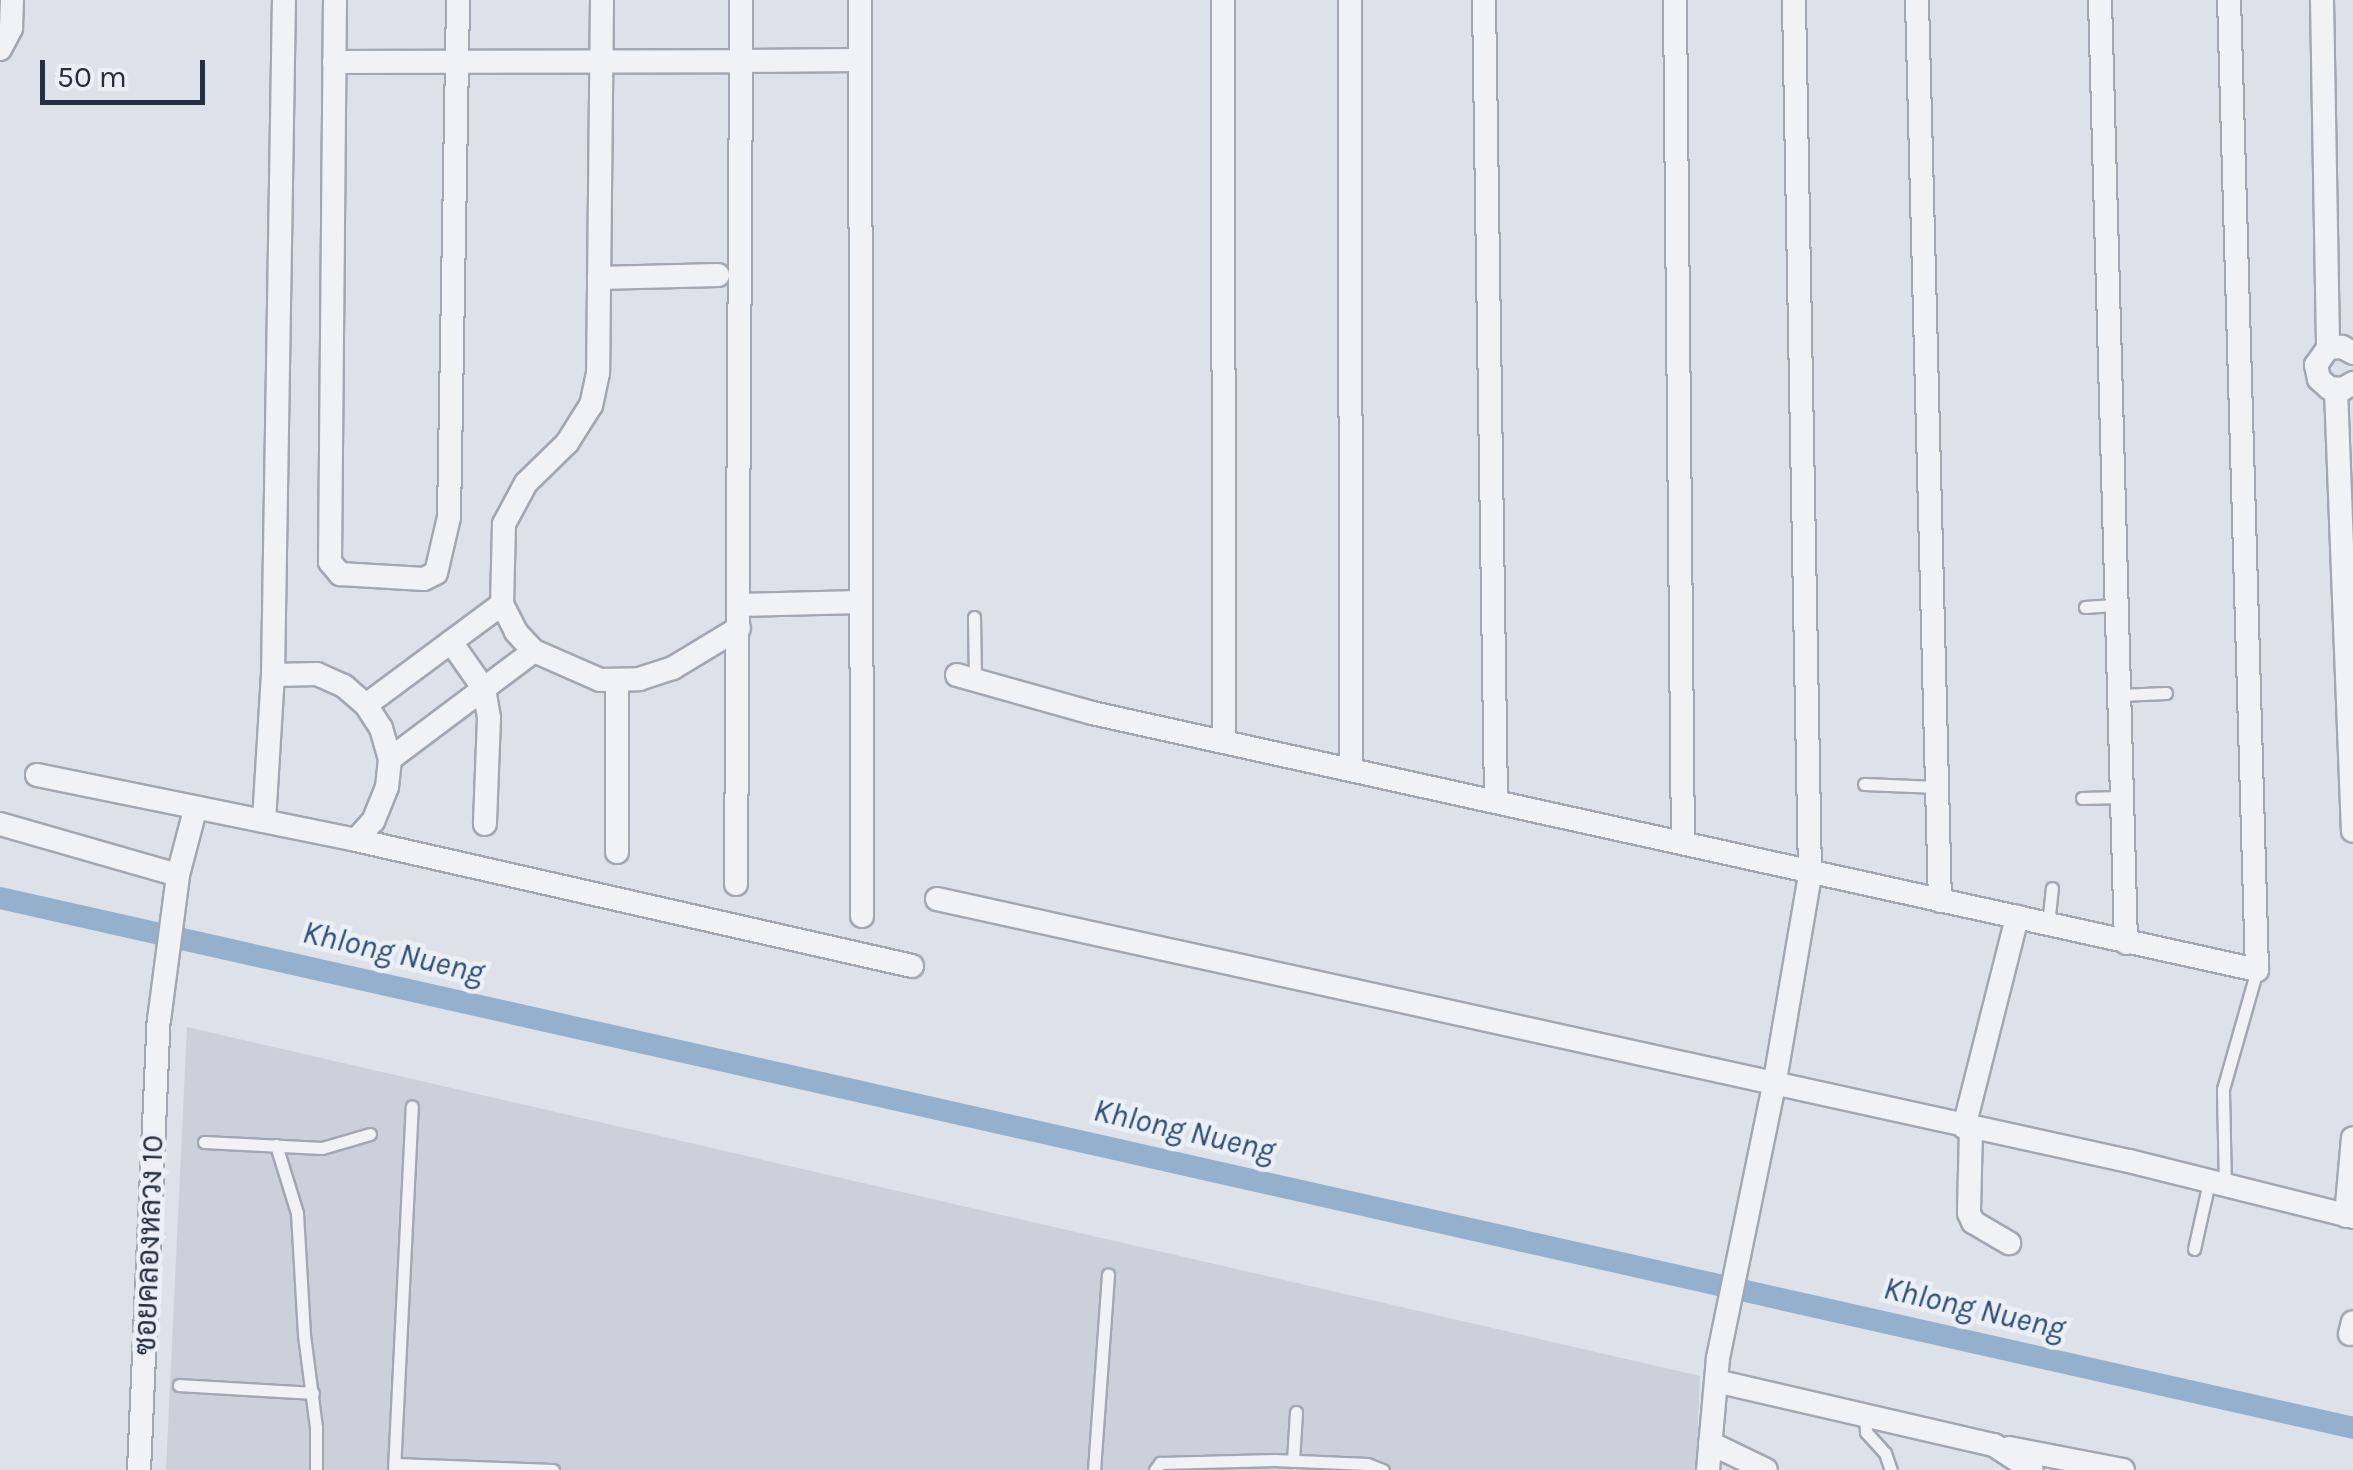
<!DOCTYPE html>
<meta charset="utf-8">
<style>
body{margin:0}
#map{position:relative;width:2353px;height:1470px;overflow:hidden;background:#dde1e9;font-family:Karla,Sarabun,sans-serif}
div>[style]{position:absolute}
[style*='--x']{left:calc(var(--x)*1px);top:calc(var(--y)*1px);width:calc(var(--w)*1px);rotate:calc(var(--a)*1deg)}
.built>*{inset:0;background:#cbd0db}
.canal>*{height:22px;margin:-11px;padding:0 11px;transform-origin:11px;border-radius:11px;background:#94b0cd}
.roads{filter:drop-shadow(2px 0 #a2a8b3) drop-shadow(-2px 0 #a2a8b3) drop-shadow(0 2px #a2a8b3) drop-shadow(0 -2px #a2a8b3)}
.service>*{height:11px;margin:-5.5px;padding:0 5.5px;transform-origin:5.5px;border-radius:5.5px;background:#f0f2f6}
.minor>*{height:22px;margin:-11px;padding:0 11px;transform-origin:11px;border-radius:11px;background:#f0f2f6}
span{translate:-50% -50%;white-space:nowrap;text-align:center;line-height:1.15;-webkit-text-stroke:9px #ecf0f6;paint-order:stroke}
.street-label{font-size:30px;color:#252f41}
.water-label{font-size:32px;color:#2b4e79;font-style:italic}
.scale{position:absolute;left:40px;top:60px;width:165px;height:45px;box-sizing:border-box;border:5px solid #252f41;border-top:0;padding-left:12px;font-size:30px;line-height:35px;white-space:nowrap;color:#252f41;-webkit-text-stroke:8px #ecf0f6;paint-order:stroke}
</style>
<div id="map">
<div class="built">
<i style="clip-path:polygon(187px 1027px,1700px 1376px,1696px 1470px,166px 1470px)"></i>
</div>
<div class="canal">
<i style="--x:0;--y:898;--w:2412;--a:12.69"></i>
</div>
<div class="roads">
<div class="service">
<i style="--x:2085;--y:607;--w:32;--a:-4"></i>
<i style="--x:974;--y:617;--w:63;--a:89.1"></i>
<i style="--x:2120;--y:695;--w:46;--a:-2.5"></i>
<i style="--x:1864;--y:784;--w:73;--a:2.4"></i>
<i style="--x:2082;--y:798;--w:40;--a:-1.4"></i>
<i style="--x:2048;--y:925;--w:37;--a:-84"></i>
<i style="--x:204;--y:1142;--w:118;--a:2.9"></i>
<i style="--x:322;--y:1148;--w:50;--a:-16.3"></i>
<i style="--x:276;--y:1145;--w:71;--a:72.8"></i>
<i style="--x:297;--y:1213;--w:122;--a:86.7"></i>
<i style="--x:304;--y:1335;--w:93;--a:82.6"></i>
<i style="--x:316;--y:1427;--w:43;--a:90"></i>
<i style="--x:2225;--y:1187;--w:98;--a:-91.2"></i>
<i style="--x:2223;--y:1089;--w:124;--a:-74.1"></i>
<i style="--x:2194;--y:1249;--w:69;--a:-77.4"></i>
<i style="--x:179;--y:1385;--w:134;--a:3.4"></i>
<i style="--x:1865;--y:1413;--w:19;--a:87"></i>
<i style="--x:1866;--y:1432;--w:28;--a:48"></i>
<i style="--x:1885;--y:1453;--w:18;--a:71"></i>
<i style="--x:1293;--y:1461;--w:49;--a:-86.5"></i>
<i style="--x:395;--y:1464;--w:158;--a:2.2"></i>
<i style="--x:394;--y:1470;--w:364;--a:-87.2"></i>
<i style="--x:1094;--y:1470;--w:196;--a:-85.9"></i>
<i style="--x:1155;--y:1470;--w:9;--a:-54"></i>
<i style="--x:1160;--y:1463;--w:115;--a:-1.5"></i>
<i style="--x:1275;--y:1460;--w:92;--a:2.5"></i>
<i style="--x:1367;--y:1464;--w:17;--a:21"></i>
</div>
<div class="minor">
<i style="--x:335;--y:0;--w:562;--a:90.51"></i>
<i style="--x:330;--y:562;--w:16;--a:50"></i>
<i style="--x:340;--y:574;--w:84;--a:3.4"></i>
<i style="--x:424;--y:579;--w:13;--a:-27"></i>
<i style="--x:436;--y:573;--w:57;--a:-76.9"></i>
<i style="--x:449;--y:517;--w:517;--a:-89"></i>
<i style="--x:602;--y:0;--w:373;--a:90.6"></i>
<i style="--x:598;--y:373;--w:33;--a:102"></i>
<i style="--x:591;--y:405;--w:45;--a:122.3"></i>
<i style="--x:567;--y:443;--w:57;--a:135.7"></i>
<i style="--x:526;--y:483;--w:47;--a:118.2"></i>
<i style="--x:504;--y:524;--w:80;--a:91.4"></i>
<i style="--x:502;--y:604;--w:31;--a:63"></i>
<i style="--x:516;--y:632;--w:26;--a:47"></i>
<i style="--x:534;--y:651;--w:72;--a:23.7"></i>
<i style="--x:600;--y:680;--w:39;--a:-1"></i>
<i style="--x:639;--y:679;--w:36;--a:-18"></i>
<i style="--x:673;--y:668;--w:77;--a:-31.2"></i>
<i style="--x:741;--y:0;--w:61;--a:90"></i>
<i style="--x:741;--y:61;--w:119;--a:-0.5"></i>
<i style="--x:860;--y:0;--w:916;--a:89.87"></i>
<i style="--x:1223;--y:0;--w:741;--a:89.92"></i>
<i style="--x:1350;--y:0;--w:768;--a:89.93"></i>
<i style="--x:1484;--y:0;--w:800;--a:89.14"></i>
<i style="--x:1675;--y:0;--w:843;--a:89.46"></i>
<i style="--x:1917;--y:0;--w:901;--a:88.54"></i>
<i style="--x:2100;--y:0;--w:943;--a:88.42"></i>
<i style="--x:2322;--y:0;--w:348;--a:89"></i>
<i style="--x:0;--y:49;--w:24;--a:-62"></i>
<i style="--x:11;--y:28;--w:28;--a:-88"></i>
<i style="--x:334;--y:62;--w:407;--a:-0.1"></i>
<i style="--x:741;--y:61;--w:823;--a:90.35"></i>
<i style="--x:599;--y:278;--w:119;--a:-1.4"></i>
<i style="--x:2353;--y:353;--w:13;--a:-151"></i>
<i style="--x:2342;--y:347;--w:14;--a:176"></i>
<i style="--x:2328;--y:348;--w:21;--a:125"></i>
<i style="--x:2316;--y:365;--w:14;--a:78"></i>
<i style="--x:2319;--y:379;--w:13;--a:42"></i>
<i style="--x:2329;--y:388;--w:14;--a:4"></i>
<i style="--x:2343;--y:389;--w:12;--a:-31"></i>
<i style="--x:2336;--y:390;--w:441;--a:87.8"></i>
<i style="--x:740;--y:605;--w:120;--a:-1.4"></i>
<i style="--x:451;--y:642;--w:57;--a:54.9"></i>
<i style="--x:484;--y:689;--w:29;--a:80"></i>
<i style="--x:489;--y:718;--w:106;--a:92.2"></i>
<i style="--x:273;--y:675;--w:44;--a:-1.3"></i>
<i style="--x:317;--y:674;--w:30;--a:24"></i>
<i style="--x:344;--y:686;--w:29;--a:41"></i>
<i style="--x:366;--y:705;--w:27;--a:57"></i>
<i style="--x:381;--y:728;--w:32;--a:74"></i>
<i style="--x:390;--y:759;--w:28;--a:96"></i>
<i style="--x:387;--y:787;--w:37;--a:112"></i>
<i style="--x:373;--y:821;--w:25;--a:132"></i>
<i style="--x:957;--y:675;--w:140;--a:15.7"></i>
<i style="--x:1092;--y:713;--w:1193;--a:12.44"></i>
<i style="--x:2257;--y:970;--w:970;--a:-91.65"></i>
<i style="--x:366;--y:705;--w:169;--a:-36.6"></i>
<i style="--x:390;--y:759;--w:180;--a:-36.9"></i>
<i style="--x:37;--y:775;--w:326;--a:11.5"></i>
<i style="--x:356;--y:840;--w:570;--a:12.77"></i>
<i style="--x:264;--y:821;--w:146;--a:-86.5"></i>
<i style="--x:273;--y:675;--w:675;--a:-89.07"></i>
<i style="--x:0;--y:824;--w:185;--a:16"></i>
<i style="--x:617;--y:852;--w:172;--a:-90"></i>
<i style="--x:937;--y:899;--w:1220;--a:12.4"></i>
<i style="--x:2129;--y:1161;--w:231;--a:14"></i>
<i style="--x:1964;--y:1127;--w:217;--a:-75.8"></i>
<i style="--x:1971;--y:1129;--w:84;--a:91.4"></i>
<i style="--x:1969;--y:1213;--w:10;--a:66"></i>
<i style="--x:1973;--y:1222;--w:42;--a:30.3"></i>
<i style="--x:2346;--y:1216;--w:78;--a:-84.9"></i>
<i style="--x:2350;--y:1334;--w:12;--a:-76"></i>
<i style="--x:1716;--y:1381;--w:285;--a:13"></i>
<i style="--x:1994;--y:1445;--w:45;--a:33.3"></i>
<i style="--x:1710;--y:1443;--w:62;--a:25.7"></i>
<i style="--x:2009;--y:1448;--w:116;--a:10.9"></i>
<i style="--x:139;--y:1470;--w:450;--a:-87.5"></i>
<i style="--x:159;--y:1020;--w:146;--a:-82.5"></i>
<i style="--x:178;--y:875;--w:67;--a:-75.3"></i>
<i style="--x:1708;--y:1470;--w:112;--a:-84.9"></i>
<i style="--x:1718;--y:1358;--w:278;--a:-78.4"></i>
<i style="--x:1774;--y:1086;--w:214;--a:-80.3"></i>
<i style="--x:1810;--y:875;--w:875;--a:-91.05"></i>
</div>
</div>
<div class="street-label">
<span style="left:149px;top:1245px;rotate:-88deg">ซอยคลองหลวง 10</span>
</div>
<div class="water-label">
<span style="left:393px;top:953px;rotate:13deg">Khlong Nueng</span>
<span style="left:1184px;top:1131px;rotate:13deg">Khlong Nueng</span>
<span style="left:1974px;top:1309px;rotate:13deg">Khlong Nueng</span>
</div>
<div class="scale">50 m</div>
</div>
